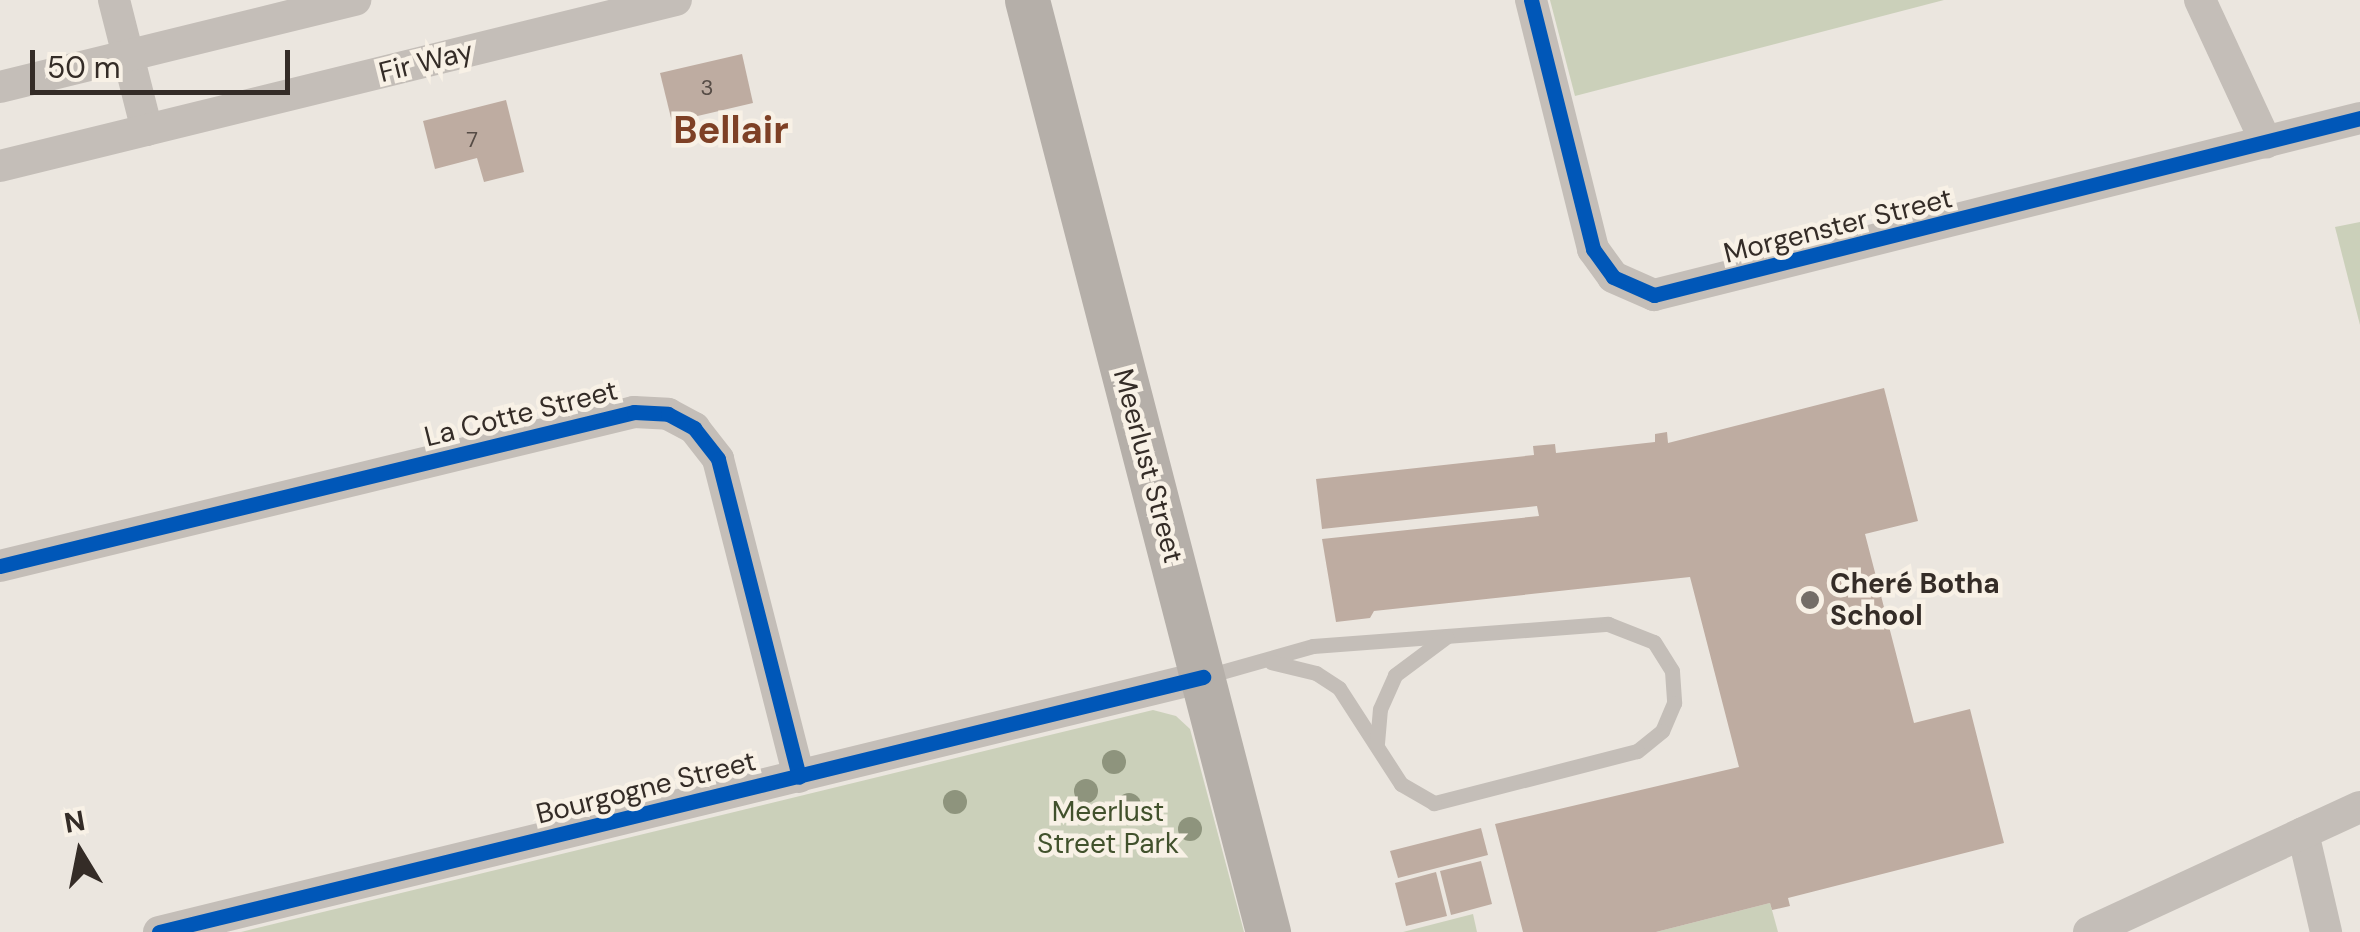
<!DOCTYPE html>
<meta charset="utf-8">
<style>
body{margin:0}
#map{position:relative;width:2360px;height:932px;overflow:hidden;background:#ebe6df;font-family:"DM Sans",sans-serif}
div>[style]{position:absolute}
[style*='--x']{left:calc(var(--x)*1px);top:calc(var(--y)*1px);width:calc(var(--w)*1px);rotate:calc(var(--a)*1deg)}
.green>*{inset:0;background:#cbd0ba}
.building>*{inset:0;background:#beaca1}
.lane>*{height:15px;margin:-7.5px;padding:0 7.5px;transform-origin:7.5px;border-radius:7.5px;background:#c4beb8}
.street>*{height:32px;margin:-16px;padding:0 16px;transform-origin:16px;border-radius:16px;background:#c4beb8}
.secondary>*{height:45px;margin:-22.5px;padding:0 22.5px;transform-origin:22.5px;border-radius:22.5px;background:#b5afa9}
.cycleway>*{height:15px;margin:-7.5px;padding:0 7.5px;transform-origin:7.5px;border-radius:7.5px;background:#0057b8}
.trees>*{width:24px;height:24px;margin:-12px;border-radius:50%;background:#8e947d}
.dots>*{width:28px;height:28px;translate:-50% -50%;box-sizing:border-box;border:5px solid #f8f1e6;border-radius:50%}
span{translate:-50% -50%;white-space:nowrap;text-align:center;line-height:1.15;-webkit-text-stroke:9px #f8f1e6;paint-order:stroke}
.number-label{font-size:22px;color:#564c46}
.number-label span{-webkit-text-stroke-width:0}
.street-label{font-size:28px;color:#342c27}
.poi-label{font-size:28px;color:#342c27;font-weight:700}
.left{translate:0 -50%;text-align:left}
.park-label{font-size:28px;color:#41512c}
.district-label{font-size:38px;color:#7e4025;font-weight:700}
.north{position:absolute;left:30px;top:802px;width:100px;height:100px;-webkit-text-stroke:8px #f8f1e6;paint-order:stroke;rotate:350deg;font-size:28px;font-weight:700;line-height:40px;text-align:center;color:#342c27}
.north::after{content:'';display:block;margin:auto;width:35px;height:45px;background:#342c27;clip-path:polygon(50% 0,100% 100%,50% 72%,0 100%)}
.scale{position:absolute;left:30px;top:50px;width:260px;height:45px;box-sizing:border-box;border:5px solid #342c27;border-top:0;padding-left:12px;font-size:30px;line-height:35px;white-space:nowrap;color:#342c27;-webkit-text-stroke:8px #f8f1e6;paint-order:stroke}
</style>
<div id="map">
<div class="green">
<i style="clip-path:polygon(1550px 0,1944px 0,1575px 96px)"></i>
<i style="clip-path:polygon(2360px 222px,2360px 325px,2335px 227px)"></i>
<i style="clip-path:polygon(1153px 710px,1176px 716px,1190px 729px,1244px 932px,241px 932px)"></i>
<i style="clip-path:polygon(1770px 903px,1778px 932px,1656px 932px)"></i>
<i style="clip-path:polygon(1473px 914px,1477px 932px,1403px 932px)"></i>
</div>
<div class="building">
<i style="clip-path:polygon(742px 54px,753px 103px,672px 122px,660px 73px)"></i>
<i style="clip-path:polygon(506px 100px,524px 172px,484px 182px,477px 158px,435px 169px,423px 121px)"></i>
<i style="clip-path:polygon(1884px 388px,1918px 521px,1865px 534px,1914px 723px,1970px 709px,2004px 843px,1788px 898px,1790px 906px,1772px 910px,1770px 903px,1656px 932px,1523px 932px,1495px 824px,1739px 767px,1690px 577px,1374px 611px,1370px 618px,1336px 622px,1322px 539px,1539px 516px,1537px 506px,1322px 529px,1316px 479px,1534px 455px,1533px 446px,1555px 444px,1556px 453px,1655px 442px,1655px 434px,1667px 432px,1668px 443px)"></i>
<i style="clip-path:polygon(1481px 828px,1488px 855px,1398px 878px,1390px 851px)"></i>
<i style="clip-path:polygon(1481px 861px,1492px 904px,1451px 915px,1440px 871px)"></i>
<i style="clip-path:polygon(1436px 872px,1447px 916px,1406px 926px,1395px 883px)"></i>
</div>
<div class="lane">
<i style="--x:1207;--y:676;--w:110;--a:-15.8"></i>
<i style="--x:1313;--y:646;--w:296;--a:-4.3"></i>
<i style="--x:1608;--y:624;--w:49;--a:21.4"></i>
<i style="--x:1654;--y:642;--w:34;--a:58"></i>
<i style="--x:1672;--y:671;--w:32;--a:86"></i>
<i style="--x:1674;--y:703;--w:30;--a:113"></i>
<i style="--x:1662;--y:731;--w:32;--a:141"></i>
<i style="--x:1637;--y:751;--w:210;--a:165.6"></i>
<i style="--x:1434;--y:803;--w:38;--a:-150"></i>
<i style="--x:1401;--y:784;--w:114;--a:-122.9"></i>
<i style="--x:1339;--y:688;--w:27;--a:-147"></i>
<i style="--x:1316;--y:673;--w:46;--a:-166.3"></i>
<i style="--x:1377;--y:743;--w:34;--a:-85"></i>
<i style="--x:1380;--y:709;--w:37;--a:-66"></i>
<i style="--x:1395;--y:675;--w:64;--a:-36.7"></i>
</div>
<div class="street">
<i style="--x:114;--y:0;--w:134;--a:75.8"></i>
<i style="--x:1531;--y:0;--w:257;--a:76"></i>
<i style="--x:1593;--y:249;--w:34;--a:54"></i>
<i style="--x:1613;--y:277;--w:45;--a:23.7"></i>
<i style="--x:1654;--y:295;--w:728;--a:-14.07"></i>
<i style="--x:2200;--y:0;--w:157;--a:65.1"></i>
<i style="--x:0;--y:87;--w:366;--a:-13.8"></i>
<i style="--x:0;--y:166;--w:696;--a:-13.8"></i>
<i style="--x:0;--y:566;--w:652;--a:-13.65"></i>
<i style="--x:634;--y:412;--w:34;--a:3"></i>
<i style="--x:668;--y:414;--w:30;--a:28"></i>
<i style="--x:694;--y:428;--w:39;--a:52"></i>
<i style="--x:718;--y:459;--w:328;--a:75.7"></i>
<i style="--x:2303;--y:833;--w:102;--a:76.9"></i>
<i style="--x:159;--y:932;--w:1075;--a:-13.73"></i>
<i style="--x:2089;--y:932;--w:298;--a:-24.8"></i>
</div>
<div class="secondary">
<i style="--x:1027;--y:0;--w:963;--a:75.5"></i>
</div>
<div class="cycleway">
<i style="--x:1531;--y:0;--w:257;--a:76"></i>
<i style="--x:1593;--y:249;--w:34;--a:54"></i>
<i style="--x:1613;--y:277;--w:45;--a:23.7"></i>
<i style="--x:1654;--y:295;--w:728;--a:-14.07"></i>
<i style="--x:0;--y:566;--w:652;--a:-13.65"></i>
<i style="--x:634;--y:412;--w:34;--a:3"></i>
<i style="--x:668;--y:414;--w:30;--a:28"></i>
<i style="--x:694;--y:428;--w:39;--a:52"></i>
<i style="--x:718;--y:459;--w:328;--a:75.7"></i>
<i style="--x:159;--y:932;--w:1075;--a:-13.73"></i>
</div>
<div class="trees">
<i style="left:1114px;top:762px"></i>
<i style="left:1086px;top:791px"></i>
<i style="left:955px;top:802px"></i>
<i style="left:1129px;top:805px"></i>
<i style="left:1190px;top:829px"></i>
</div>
<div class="dots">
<i style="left:1810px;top:600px;background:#746d67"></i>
</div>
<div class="number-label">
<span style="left:707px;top:88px">3</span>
<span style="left:472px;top:140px">7</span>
</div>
<div class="street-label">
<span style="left:426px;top:62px;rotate:-14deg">Fir Way</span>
<span style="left:1838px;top:226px;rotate:-14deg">Morgenster Street</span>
<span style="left:521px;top:414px;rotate:-14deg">La Cotte Street</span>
<span style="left:1148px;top:466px;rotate:75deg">Meerlust Street</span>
<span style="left:646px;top:788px;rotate:-14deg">Bourgogne Street</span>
</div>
<div class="poi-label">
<span class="left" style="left:1830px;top:600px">Cheré Botha<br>School</span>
</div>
<div class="park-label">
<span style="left:1108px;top:828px">Meerlust<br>Street Park</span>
</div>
<div class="district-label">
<span style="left:731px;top:131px">Bellair</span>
</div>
<div class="north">N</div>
<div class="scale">50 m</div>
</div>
